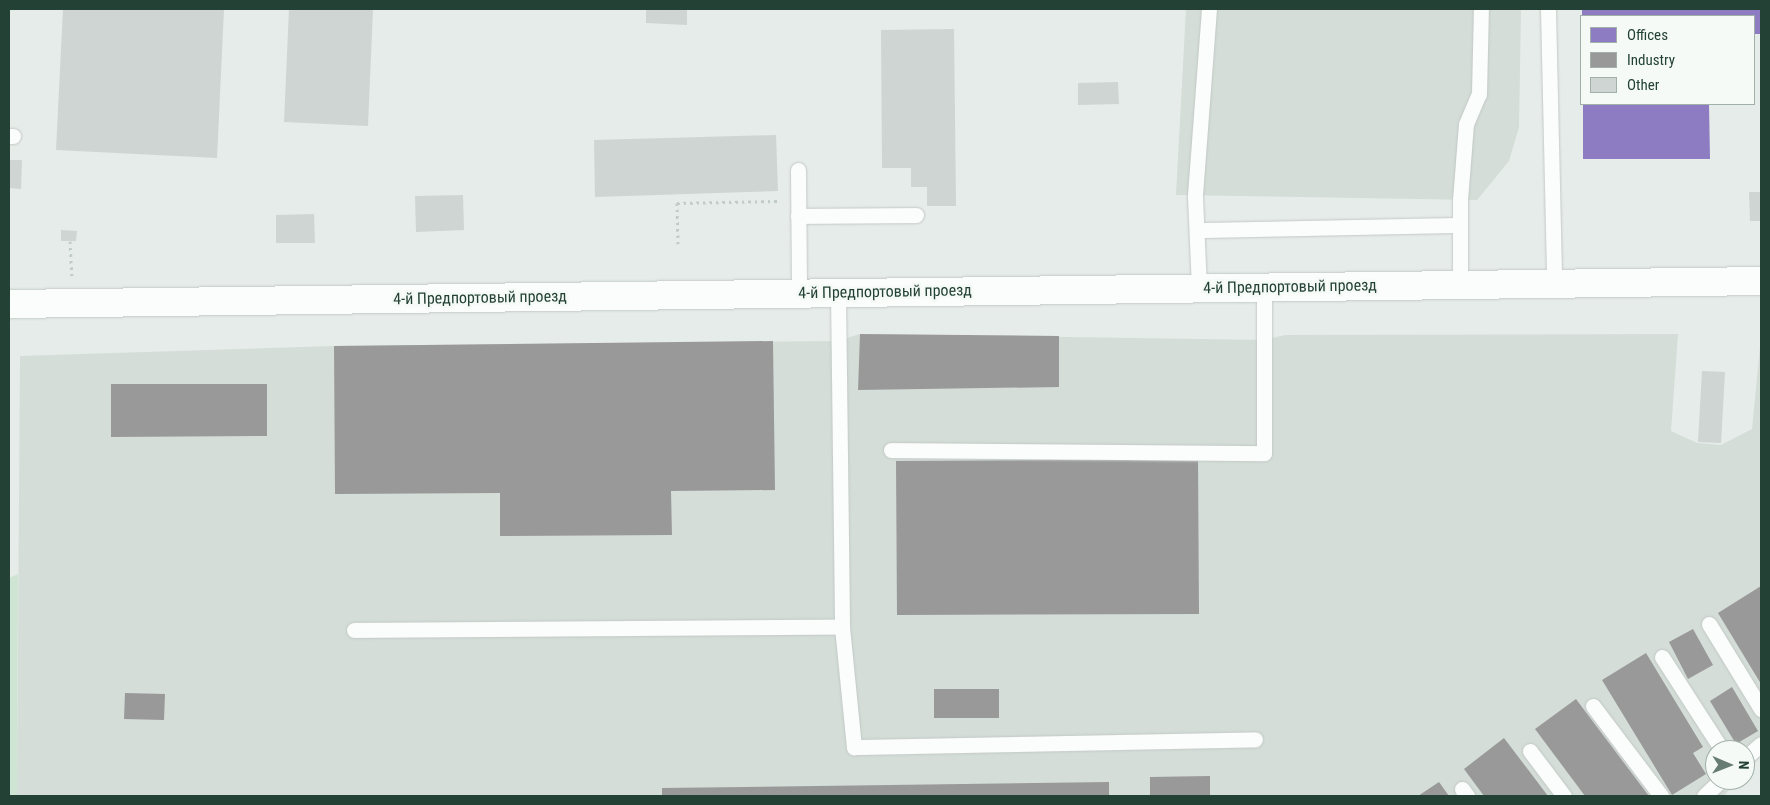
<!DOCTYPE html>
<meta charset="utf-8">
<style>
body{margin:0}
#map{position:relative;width:1770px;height:805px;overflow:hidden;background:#e6ece9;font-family:"Roboto Condensed",sans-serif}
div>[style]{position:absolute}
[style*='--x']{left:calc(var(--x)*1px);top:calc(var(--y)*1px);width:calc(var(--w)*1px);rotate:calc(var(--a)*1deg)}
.built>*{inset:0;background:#d4ddd8}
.green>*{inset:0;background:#cfe5d3}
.offices>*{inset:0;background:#8e7cc3}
.industry>*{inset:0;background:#999}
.building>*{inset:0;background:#ced5d2}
.path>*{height:3px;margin-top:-1.5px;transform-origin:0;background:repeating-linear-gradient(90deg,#c2ccc7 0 2.5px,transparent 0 6.5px)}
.roads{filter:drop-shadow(0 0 1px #c3c9c6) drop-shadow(0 0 1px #c3c9c6)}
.service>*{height:15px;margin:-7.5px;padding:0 7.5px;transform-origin:7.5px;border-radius:7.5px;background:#fbfcfc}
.minor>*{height:28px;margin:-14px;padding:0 14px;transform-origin:14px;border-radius:14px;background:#fbfcfc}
span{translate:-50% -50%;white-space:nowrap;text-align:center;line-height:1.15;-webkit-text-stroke:5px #f5faf7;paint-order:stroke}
.street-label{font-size:16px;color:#234134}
.frame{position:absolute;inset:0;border:10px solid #234134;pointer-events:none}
.legend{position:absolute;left:1580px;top:15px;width:175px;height:90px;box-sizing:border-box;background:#f5faf7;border:1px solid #a1b0a9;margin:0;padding:6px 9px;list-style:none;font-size:15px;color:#234134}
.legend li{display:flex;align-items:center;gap:10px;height:25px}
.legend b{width:25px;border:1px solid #a1b0a9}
.north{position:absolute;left:1705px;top:740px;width:50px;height:50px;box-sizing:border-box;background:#f5faf7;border:1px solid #a1b0a9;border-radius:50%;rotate:91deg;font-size:14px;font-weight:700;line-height:20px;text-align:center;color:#234134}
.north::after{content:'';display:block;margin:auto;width:18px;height:22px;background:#677d73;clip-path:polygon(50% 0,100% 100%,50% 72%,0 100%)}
</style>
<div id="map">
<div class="built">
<i style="clip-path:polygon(1186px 9px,1521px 9px,1519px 127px,1509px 161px,1477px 200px,1176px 195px)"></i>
<i style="clip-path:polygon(860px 334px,1265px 340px,1285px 335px,1678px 334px,1671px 431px,1697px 443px,1721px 445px,1752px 429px,1761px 337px,1761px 756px,1745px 771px,1745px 750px,1715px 750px,1715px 780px,1737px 780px,1724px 796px,17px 796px,20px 356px,334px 346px,837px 341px)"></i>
</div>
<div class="green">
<i style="clip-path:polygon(18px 574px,17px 796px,9px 796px,9px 578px)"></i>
</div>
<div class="offices">
<i style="clip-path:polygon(1582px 9px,1761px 9px,1761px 34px,1754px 34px,1754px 16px,1582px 16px)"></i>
<i style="clip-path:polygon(1583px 104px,1709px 104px,1710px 159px,1583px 159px)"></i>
</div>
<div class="industry">
<i style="clip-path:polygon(860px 334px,1059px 336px,1059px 387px,858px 390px)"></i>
<i style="clip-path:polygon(773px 341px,775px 490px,671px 491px,672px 535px,500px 536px,500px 493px,335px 494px,334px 346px)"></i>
<i style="clip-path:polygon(111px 384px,267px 384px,267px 436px,111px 437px)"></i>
<i style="clip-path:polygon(1198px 459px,1199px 614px,897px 615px,896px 461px)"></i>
<i style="clip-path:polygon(1761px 586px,1761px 684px,1718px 613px)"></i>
<i style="clip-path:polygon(1693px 629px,1713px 665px,1688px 679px,1669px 642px)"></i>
<i style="clip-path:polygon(1646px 653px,1703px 747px,1693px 753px,1706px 774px,1672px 795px,1602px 680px)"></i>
<i style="clip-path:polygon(1732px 687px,1758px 731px,1736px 744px,1710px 701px)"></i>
<i style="clip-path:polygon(934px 689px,999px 689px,999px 718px,934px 718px)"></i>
<i style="clip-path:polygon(125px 693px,165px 694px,164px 720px,124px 719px)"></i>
<i style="clip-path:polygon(1576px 699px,1649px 796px,1585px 796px,1535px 729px)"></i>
<i style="clip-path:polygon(1504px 738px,1548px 796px,1484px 796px,1464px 769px)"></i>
<i style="clip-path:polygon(1210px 776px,1210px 796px,1150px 796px,1150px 777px)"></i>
<i style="clip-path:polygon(1109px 782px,1109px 796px,662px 796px,662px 788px)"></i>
<i style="clip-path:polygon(1439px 782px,1449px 796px,1418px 796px)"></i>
</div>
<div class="building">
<i style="clip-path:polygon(63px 9px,224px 9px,217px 158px,56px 150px)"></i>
<i style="clip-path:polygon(289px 9px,373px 9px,368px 126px,284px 122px)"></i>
<i style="clip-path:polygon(646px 9px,687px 9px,687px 25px,646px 23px)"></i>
<i style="clip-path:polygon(954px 29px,956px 206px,927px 206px,927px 187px,911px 187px,911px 168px,882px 168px,881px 30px)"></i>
<i style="clip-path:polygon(1118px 82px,1119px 104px,1078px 105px,1078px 83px)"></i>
<i style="clip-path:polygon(776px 135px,778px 191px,595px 197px,594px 140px)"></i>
<i style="clip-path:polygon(10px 160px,22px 160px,21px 189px,9px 188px)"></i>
<i style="clip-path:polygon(1749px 192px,1761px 192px,1761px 221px,1750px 221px)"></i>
<i style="clip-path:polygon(463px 195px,464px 230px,416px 232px,415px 196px)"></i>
<i style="clip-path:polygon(314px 214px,315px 243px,276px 243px,276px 215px)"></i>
<i style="clip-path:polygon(61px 230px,77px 231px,76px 241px,61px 241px)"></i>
<i style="clip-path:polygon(1702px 371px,1725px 372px,1721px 443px,1698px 442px)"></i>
</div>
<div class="path">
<i style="--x:70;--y:241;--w:35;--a:87"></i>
<i style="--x:678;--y:244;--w:41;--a:-91.4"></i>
<i style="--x:677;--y:203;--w:101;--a:-1.1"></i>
</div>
<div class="roads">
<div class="service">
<i style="--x:1548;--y:9;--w:274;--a:88.7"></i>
<i style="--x:9;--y:136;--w:4;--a:0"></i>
<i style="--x:798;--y:170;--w:124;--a:89.5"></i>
<i style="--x:798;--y:216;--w:118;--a:-0.5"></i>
<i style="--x:1199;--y:230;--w:261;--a:-1.1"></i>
<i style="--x:1460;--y:285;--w:85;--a:-90"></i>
<i style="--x:1460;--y:200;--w:76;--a:-85.5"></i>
<i style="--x:1466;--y:124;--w:33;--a:-67"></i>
<i style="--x:1479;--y:94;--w:85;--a:-88.7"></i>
<i style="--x:1199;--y:288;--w:93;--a:-92.5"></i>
<i style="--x:1195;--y:195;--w:187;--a:-85.7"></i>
<i style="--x:838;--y:293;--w:334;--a:89.3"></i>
<i style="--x:842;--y:627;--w:121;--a:84.3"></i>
<i style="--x:854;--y:747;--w:401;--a:-1.1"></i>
<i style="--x:891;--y:450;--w:373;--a:0.5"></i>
<i style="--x:1264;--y:453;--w:166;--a:-90"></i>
<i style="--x:1709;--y:624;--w:100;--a:58.5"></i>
<i style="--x:354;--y:630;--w:488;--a:-0.4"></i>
<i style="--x:1662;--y:657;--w:111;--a:57.2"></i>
<i style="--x:1593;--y:706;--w:113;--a:52.9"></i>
<i style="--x:1530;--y:751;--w:56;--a:52.9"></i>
<i style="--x:1745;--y:758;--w:21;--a:-41"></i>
<i style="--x:1462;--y:789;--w:9;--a:54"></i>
<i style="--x:1704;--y:796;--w:23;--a:-43"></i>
</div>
<div class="minor">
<i style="--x:9;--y:304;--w:1752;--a:-0.75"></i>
</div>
</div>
<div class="street-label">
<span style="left:1290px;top:287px;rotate:-1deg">4-й Предпортовый проезд</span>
<span style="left:885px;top:292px;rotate:-1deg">4-й Предпортовый проезд</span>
<span style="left:480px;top:298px;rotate:-1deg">4-й Предпортовый проезд</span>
</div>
<div class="frame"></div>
<ul class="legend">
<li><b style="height:14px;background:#8e7cc3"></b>Offices</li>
<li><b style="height:14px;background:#999"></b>Industry</li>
<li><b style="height:14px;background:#ced5d2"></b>Other</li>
</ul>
<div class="north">N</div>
</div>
